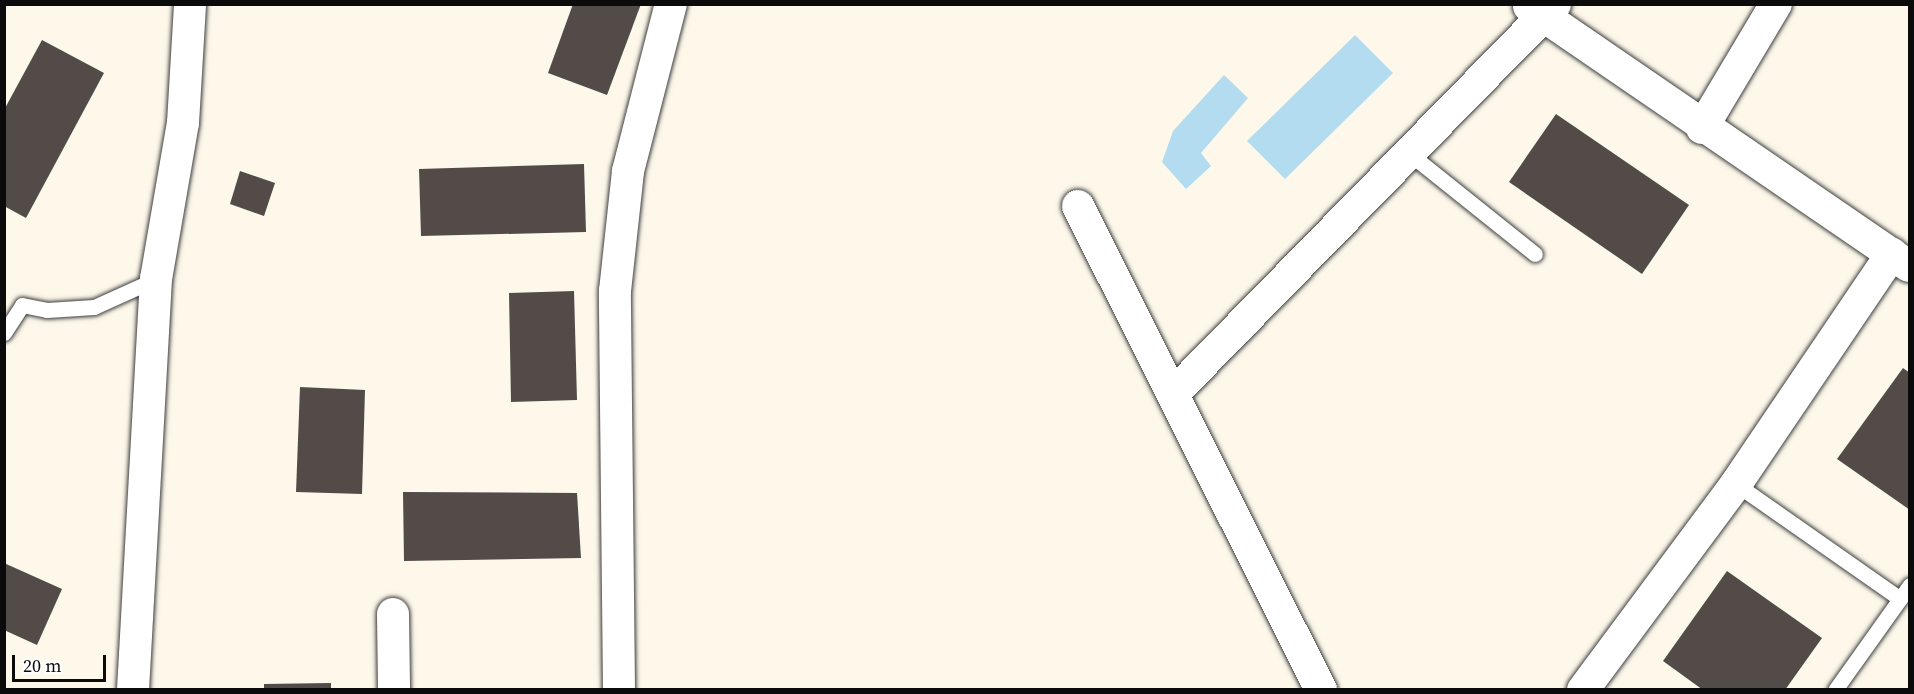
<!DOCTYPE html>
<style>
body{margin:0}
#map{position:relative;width:1914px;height:694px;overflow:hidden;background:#fdf8ea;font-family:"Source Serif 4",serif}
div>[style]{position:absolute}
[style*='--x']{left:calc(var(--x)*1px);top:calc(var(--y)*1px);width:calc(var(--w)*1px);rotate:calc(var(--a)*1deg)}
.water>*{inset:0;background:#b3dcf0}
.building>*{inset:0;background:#524b48}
.roads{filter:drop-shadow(0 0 2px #3e3e3e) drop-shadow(0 0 2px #3e3e3e)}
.lane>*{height:15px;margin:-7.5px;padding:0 7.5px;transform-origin:7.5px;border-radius:7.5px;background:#fff}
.street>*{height:32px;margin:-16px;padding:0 16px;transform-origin:16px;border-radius:16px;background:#fff}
span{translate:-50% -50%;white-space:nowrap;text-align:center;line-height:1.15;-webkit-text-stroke:6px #fff;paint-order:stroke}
.frame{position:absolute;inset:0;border:6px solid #0b0b0b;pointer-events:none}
.scale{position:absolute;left:12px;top:655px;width:94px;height:27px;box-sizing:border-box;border:3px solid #0b0b0b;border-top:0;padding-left:8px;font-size:18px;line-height:21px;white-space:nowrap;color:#0b0b0b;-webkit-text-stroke:4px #fff;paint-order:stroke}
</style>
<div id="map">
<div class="water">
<i style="clip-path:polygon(1355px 35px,1393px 73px,1285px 179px,1247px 141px)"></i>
<i style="clip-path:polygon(1224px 75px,1248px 98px,1201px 153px,1211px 166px,1186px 189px,1162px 162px,1173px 131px)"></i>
</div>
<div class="building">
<i style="clip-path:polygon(573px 4px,641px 4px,607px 95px,548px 73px)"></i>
<i style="clip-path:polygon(42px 40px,104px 73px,26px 218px,4px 206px,4px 110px)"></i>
<i style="clip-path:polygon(1556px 114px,1689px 205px,1642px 274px,1509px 182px)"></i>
<i style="clip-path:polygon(584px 164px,586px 232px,421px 236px,419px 169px)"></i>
<i style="clip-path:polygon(240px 171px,275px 183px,264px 216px,230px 204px)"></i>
<i style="clip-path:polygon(574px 291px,577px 400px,511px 402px,509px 293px)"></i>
<i style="clip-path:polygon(1903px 368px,1910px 373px,1910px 510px,1837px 459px)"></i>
<i style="clip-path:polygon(300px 387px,365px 390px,362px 494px,296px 492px)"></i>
<i style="clip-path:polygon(403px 492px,577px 493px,581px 558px,404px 561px)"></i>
<i style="clip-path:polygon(4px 563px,62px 589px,37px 645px,4px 630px)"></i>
<i style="clip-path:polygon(1727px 571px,1822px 638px,1785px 690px,1703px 690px,1663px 661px)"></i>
<i style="clip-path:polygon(331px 683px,331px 690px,264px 690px,264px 684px)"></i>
</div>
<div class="roads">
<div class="lane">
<i style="--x:1410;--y:154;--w:160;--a:38.7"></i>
<i style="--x:4;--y:333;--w:33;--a:-57"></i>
<i style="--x:22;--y:305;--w:25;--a:11"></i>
<i style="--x:47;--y:310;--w:47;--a:-3.7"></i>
<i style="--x:94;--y:307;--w:68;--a:-24.3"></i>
<i style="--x:1736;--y:484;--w:200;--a:35"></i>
<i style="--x:1835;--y:690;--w:129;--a:-54.5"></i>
</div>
<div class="street">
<i style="--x:1529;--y:6;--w:460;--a:34.4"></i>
<i style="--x:1702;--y:128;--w:144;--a:-59.2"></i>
<i style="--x:1078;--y:206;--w:542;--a:63.34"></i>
<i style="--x:1176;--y:391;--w:542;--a:-45.6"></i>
<i style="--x:393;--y:614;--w:76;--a:89.2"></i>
<i style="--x:133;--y:690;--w:412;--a:-86.8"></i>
<i style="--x:156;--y:279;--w:158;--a:-80.2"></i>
<i style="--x:183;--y:123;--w:119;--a:-86.6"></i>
<i style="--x:619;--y:690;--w:399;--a:-90.6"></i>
<i style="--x:615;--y:291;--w:121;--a:-83.8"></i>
<i style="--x:628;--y:171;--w:172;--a:-75.6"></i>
<i style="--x:1583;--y:690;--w:257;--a:-53.4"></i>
<i style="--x:1736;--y:484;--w:278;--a:-55.9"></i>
</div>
</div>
<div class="frame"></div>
<div class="scale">20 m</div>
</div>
